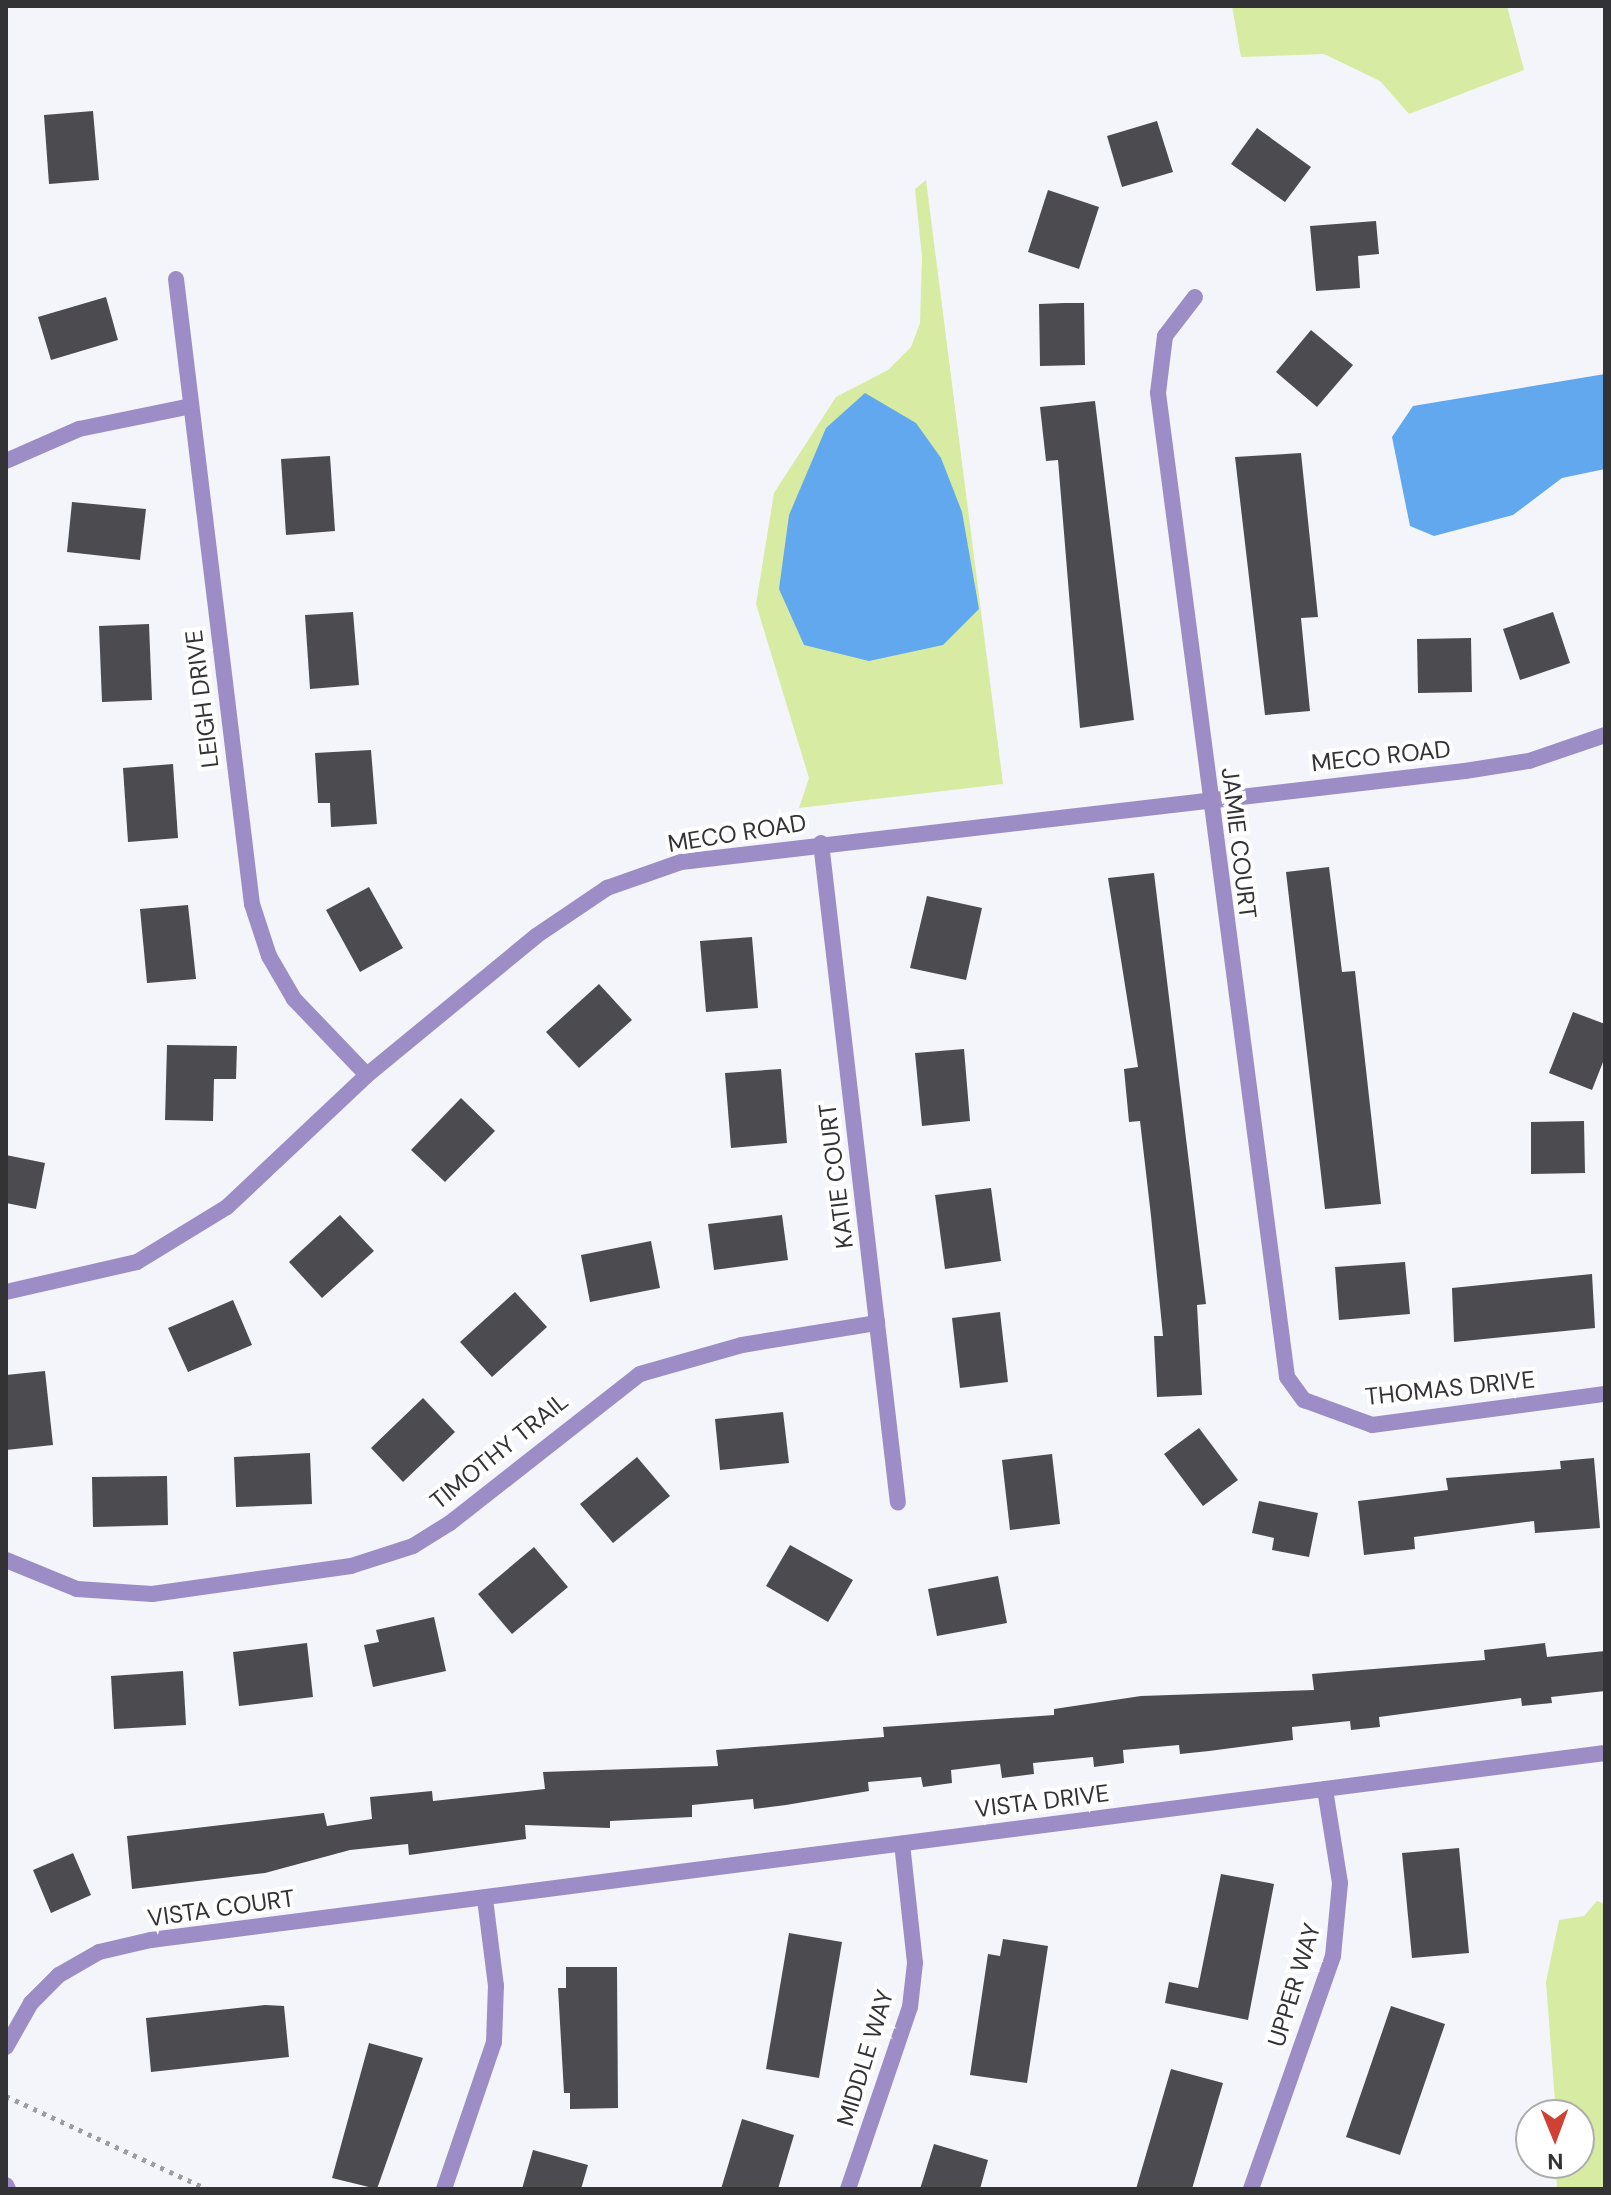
<!DOCTYPE html>
<style>
body{margin:0}
#map{position:relative;width:1611px;height:2195px;overflow:hidden;background:#f4f5fa;font-family:"DM Sans",sans-serif}
div>[style]{position:absolute}
[style*='--x']{left:calc(var(--x)*1px);top:calc(var(--y)*1px);width:calc(var(--w)*1px);rotate:calc(var(--a)*1deg)}
.green>*{inset:0;background:#d7eba2}
.water>*{inset:0;background:#62a8ef}
.building>*{inset:0;background:#4c4c50}
.path>*{height:5px;margin-top:-2.5px;transform-origin:0;background:repeating-linear-gradient(90deg,#9d9da1 0 4px,transparent 0 10px)}
.street>*{height:16px;margin:-8px;padding:0 8px;transform-origin:8px;border-radius:8px;background:#9d8dc6}
span{translate:-50% -50%;white-space:nowrap;text-align:center;line-height:1.15;-webkit-text-stroke:8px #fff;paint-order:stroke}
.street-label{font-size:24px;color:#333335}
.frame{position:absolute;inset:0;border:8px solid #333335;pointer-events:none}
.north{position:absolute;left:1515px;top:2099px;width:80px;height:80px;box-sizing:border-box;background:#fff;border:2px solid #adadae;border-radius:50%;rotate:179deg;font-size:22px;font-weight:700;line-height:32px;text-align:center;color:#333335}
.north::after{content:'';display:block;margin:auto;width:28px;height:36px;background:#ce4134;clip-path:polygon(50% 0,100% 100%,50% 72%,0 100%)}
</style>
<div id="map">
<div class="green">
<i style="clip-path:polygon(1232px 6px,1507px 6px,1524px 70px,1409px 114px,1380px 81px,1324px 54px,1241px 57px)"></i>
<i style="clip-path:polygon(926px 180px,1003px 784px,799px 808px,809px 778px,756px 604px,774px 493px,836px 397px,888px 370px,911px 347px,920px 323px,922px 257px,915px 189px)"></i>
<i style="clip-path:polygon(1597px 1901px,1605px 1904px,1605px 2189px,1557px 2189px,1556px 2163px,1579px 2163px,1579px 2115px,1556px 2115px,1546px 1982px,1559px 1920px,1584px 1916px)"></i>
</div>
<div class="water">
<i style="clip-path:polygon(1605px 374px,1605px 469px,1562px 478px,1513px 515px,1434px 536px,1410px 526px,1392px 437px,1413px 406px)"></i>
<i style="clip-path:polygon(865px 393px,916px 423px,941px 458px,962px 512px,979px 609px,943px 645px,869px 661px,804px 645px,779px 589px,789px 515px,826px 428px)"></i>
</div>
<div class="building">
<i style="clip-path:polygon(93px 111px,99px 180px,49px 184px,44px 115px)"></i>
<i style="clip-path:polygon(1157px 121px,1173px 172px,1122px 187px,1107px 136px)"></i>
<i style="clip-path:polygon(1257px 128px,1311px 167px,1285px 202px,1231px 164px)"></i>
<i style="clip-path:polygon(1048px 190px,1099px 207px,1079px 269px,1028px 252px)"></i>
<i style="clip-path:polygon(1376px 221px,1379px 254px,1358px 256px,1360px 288px,1316px 291px,1310px 226px)"></i>
<i style="clip-path:polygon(106px 297px,118px 340px,51px 360px,38px 317px)"></i>
<i style="clip-path:polygon(1064px 303px,1084px 303px,1085px 365px,1040px 366px,1039px 304px)"></i>
<i style="clip-path:polygon(1311px 330px,1353px 365px,1317px 407px,1276px 372px)"></i>
<i style="clip-path:polygon(1095px 401px,1134px 720px,1080px 728px,1058px 460px,1046px 461px,1040px 407px)"></i>
<i style="clip-path:polygon(1301px 453px,1318px 617px,1301px 618px,1310px 711px,1265px 715px,1235px 457px)"></i>
<i style="clip-path:polygon(330px 456px,335px 531px,286px 535px,281px 459px)"></i>
<i style="clip-path:polygon(72px 502px,146px 509px,140px 560px,67px 552px)"></i>
<i style="clip-path:polygon(353px 612px,359px 685px,310px 689px,305px 615px)"></i>
<i style="clip-path:polygon(1553px 612px,1570px 663px,1520px 680px,1503px 629px)"></i>
<i style="clip-path:polygon(149px 624px,152px 700px,102px 702px,99px 626px)"></i>
<i style="clip-path:polygon(1471px 638px,1472px 692px,1418px 693px,1417px 639px)"></i>
<i style="clip-path:polygon(371px 750px,377px 824px,331px 827px,330px 803px,318px 803px,315px 753px)"></i>
<i style="clip-path:polygon(173px 764px,178px 838px,128px 842px,123px 768px)"></i>
<i style="clip-path:polygon(1329px 867px,1342px 972px,1355px 971px,1381px 1204px,1325px 1209px,1286px 872px)"></i>
<i style="clip-path:polygon(1154px 873px,1206px 1304px,1197px 1305px,1202px 1395px,1157px 1397px,1154px 1336px,1163px 1336px,1151px 1216px,1140px 1121px,1129px 1122px,1124px 1069px,1138px 1067px,1108px 878px)"></i>
<i style="clip-path:polygon(369px 887px,403px 948px,360px 972px,326px 910px)"></i>
<i style="clip-path:polygon(927px 896px,982px 908px,966px 980px,910px 968px)"></i>
<i style="clip-path:polygon(188px 905px,196px 979px,147px 983px,140px 909px)"></i>
<i style="clip-path:polygon(752px 937px,758px 1008px,706px 1012px,700px 941px)"></i>
<i style="clip-path:polygon(599px 984px,632px 1020px,579px 1068px,546px 1032px)"></i>
<i style="clip-path:polygon(1573px 1012px,1605px 1024px,1605px 1057px,1592px 1090px,1549px 1073px)"></i>
<i style="clip-path:polygon(167px 1045px,237px 1046px,236px 1079px,214px 1079px,213px 1121px,165px 1120px)"></i>
<i style="clip-path:polygon(964px 1049px,970px 1121px,922px 1126px,915px 1053px)"></i>
<i style="clip-path:polygon(781px 1069px,787px 1143px,731px 1148px,725px 1073px)"></i>
<i style="clip-path:polygon(461px 1098px,495px 1131px,445px 1182px,411px 1150px)"></i>
<i style="clip-path:polygon(1584px 1121px,1585px 1173px,1531px 1174px,1531px 1122px)"></i>
<i style="clip-path:polygon(6px 1155px,45px 1163px,36px 1209px,6px 1203px)"></i>
<i style="clip-path:polygon(991px 1188px,1001px 1261px,945px 1269px,935px 1195px)"></i>
<i style="clip-path:polygon(340px 1215px,374px 1251px,322px 1298px,289px 1262px)"></i>
<i style="clip-path:polygon(782px 1215px,788px 1260px,714px 1270px,708px 1224px)"></i>
<i style="clip-path:polygon(651px 1241px,660px 1288px,590px 1302px,581px 1255px)"></i>
<i style="clip-path:polygon(1405px 1262px,1410px 1314px,1339px 1320px,1335px 1267px)"></i>
<i style="clip-path:polygon(1592px 1274px,1595px 1328px,1454px 1342px,1452px 1288px)"></i>
<i style="clip-path:polygon(515px 1292px,547px 1327px,492px 1377px,460px 1342px)"></i>
<i style="clip-path:polygon(233px 1300px,252px 1345px,188px 1372px,168px 1328px)"></i>
<i style="clip-path:polygon(1000px 1312px,1008px 1382px,960px 1388px,952px 1318px)"></i>
<i style="clip-path:polygon(45px 1371px,53px 1445px,6px 1450px,6px 1375px)"></i>
<i style="clip-path:polygon(423px 1398px,455px 1432px,403px 1482px,371px 1448px)"></i>
<i style="clip-path:polygon(783px 1412px,789px 1463px,720px 1470px,715px 1419px)"></i>
<i style="clip-path:polygon(1199px 1428px,1238px 1480px,1203px 1506px,1164px 1454px)"></i>
<i style="clip-path:polygon(310px 1453px,312px 1504px,236px 1507px,234px 1457px)"></i>
<i style="clip-path:polygon(1052px 1454px,1060px 1524px,1010px 1530px,1002px 1460px)"></i>
<i style="clip-path:polygon(637px 1457px,670px 1496px,613px 1543px,580px 1504px)"></i>
<i style="clip-path:polygon(1594px 1458px,1600px 1528px,1535px 1533px,1534px 1521px,1414px 1537px,1415px 1549px,1364px 1555px,1358px 1501px,1448px 1490px,1446px 1478px,1561px 1469px,1560px 1461px)"></i>
<i style="clip-path:polygon(167px 1476px,168px 1525px,93px 1527px,92px 1477px)"></i>
<i style="clip-path:polygon(1259px 1501px,1318px 1513px,1309px 1557px,1272px 1550px,1274px 1538px,1252px 1533px)"></i>
<i style="clip-path:polygon(790px 1545px,853px 1580px,828px 1622px,766px 1586px)"></i>
<i style="clip-path:polygon(534px 1547px,568px 1587px,512px 1634px,478px 1594px)"></i>
<i style="clip-path:polygon(998px 1576px,1007px 1623px,937px 1636px,928px 1589px)"></i>
<i style="clip-path:polygon(434px 1617px,446px 1671px,373px 1687px,364px 1645px,379px 1642px,376px 1630px)"></i>
<i style="clip-path:polygon(307px 1643px,313px 1697px,239px 1706px,233px 1652px)"></i>
<i style="clip-path:polygon(1545px 1643px,1547px 1657px,1605px 1651px,1605px 1691px,1551px 1697px,1552px 1703px,1522px 1706px,1521px 1698px,1379px 1717px,1380px 1727px,1351px 1730px,1350px 1721px,1292px 1727px,1293px 1740px,1209px 1751px,1180px 1754px,1179px 1745px,1123px 1750px,1124px 1763px,1094px 1767px,1093px 1757px,1033px 1763px,1034px 1774px,1002px 1778px,1000px 1764px,951px 1770px,952px 1783px,923px 1787px,921px 1777px,868px 1782px,869px 1791px,786px 1805px,754px 1809px,753px 1799px,692px 1805px,692px 1817px,610px 1821px,610px 1828px,525px 1825px,526px 1839px,409px 1855px,408px 1844px,350px 1850px,265px 1873px,132px 1889px,127px 1836px,324px 1813px,327px 1826px,372px 1819px,370px 1797px,432px 1791px,433px 1801px,545px 1789px,543px 1772px,718px 1766px,716px 1750px,884px 1737px,883px 1727px,1054px 1715px,1054px 1709px,1141px 1696px,1314px 1690px,1312px 1674px,1485px 1660px,1484px 1650px)"></i>
<i style="clip-path:polygon(183px 1671px,186px 1725px,114px 1729px,111px 1676px)"></i>
<i style="clip-path:polygon(1459px 1848px,1469px 1953px,1412px 1958px,1402px 1853px)"></i>
<i style="clip-path:polygon(73px 1853px,91px 1895px,51px 1913px,33px 1870px)"></i>
<i style="clip-path:polygon(1221px 1874px,1274px 1884px,1248px 2020px,1165px 2003px,1169px 1982px,1198px 1988px)"></i>
<i style="clip-path:polygon(789px 1933px,842px 1942px,819px 2078px,766px 2069px)"></i>
<i style="clip-path:polygon(1003px 1939px,1048px 1946px,1027px 2083px,970px 2075px,988px 1954px,1000px 1956px)"></i>
<i style="clip-path:polygon(566px 1967px,617px 1967px,618px 2108px,570px 2109px,570px 2093px,564px 2093px,558px 1988px,566px 1988px)"></i>
<i style="clip-path:polygon(265px 2005px,284px 2006px,289px 2057px,151px 2072px,146px 2018px)"></i>
<i style="clip-path:polygon(1391px 2006px,1445px 2024px,1400px 2155px,1346px 2137px)"></i>
<i style="clip-path:polygon(369px 2043px,423px 2058px,377px 2189px,332px 2178px)"></i>
<i style="clip-path:polygon(1171px 2069px,1223px 2083px,1192px 2189px,1136px 2189px)"></i>
<i style="clip-path:polygon(742px 2119px,794px 2135px,778px 2189px,721px 2189px)"></i>
<i style="clip-path:polygon(934px 2144px,988px 2160px,980px 2189px,920px 2189px)"></i>
<i style="clip-path:polygon(533px 2150px,588px 2165px,581px 2189px,522px 2189px)"></i>
</div>
<div class="path">
<i style="--x:6;--y:2096;--w:221;--a:24.8"></i>
</div>
<div class="street">
<i style="--x:176;--y:279;--w:630;--a:83.07"></i>
<i style="--x:252;--y:904;--w:55;--a:71.9"></i>
<i style="--x:269;--y:956;--w:50;--a:59.8"></i>
<i style="--x:294;--y:999;--w:105;--a:46.2"></i>
<i style="--x:1195;--y:297;--w:49;--a:127.6"></i>
<i style="--x:1165;--y:336;--w:57;--a:97"></i>
<i style="--x:1158;--y:393;--w:992;--a:82.53"></i>
<i style="--x:1287;--y:1377;--w:29;--a:54"></i>
<i style="--x:1304;--y:1400;--w:72;--a:20.2"></i>
<i style="--x:1372;--y:1425;--w:235;--a:-7.6"></i>
<i style="--x:6;--y:461;--w:80;--a:-23.7"></i>
<i style="--x:79;--y:429;--w:114;--a:-11.6"></i>
<i style="--x:821;--y:843;--w:664;--a:83.35"></i>
<i style="--x:6;--y:1292;--w:134;--a:-12.9"></i>
<i style="--x:137;--y:1262;--w:105;--a:-31.4"></i>
<i style="--x:227;--y:1207;--w:192;--a:-43.3"></i>
<i style="--x:367;--y:1075;--w:219;--a:-39.4"></i>
<i style="--x:536;--y:936;--w:86;--a:-34.1"></i>
<i style="--x:607;--y:888;--w:78;--a:-19.4"></i>
<i style="--x:681;--y:862;--w:789;--a:-6.62"></i>
<i style="--x:1465;--y:771;--w:65;--a:-8.9"></i>
<i style="--x:1529;--y:761;--w:80;--a:-18.9"></i>
<i style="--x:6;--y:1560;--w:77;--a:22.2"></i>
<i style="--x:77;--y:1589;--w:75;--a:3.8"></i>
<i style="--x:152;--y:1594;--w:201;--a:-8"></i>
<i style="--x:351;--y:1566;--w:65;--a:-17.9"></i>
<i style="--x:413;--y:1546;--w:44;--a:-31.9"></i>
<i style="--x:450;--y:1523;--w:241;--a:-38.1"></i>
<i style="--x:640;--y:1374;--w:106;--a:-15.9"></i>
<i style="--x:742;--y:1345;--w:137;--a:-9.3"></i>
<i style="--x:6;--y:2047;--w:51;--a:-60.4"></i>
<i style="--x:31;--y:2003;--w:40;--a:-45"></i>
<i style="--x:59;--y:1975;--w:46;--a:-29.9"></i>
<i style="--x:99;--y:1952;--w:53;--a:-13"></i>
<i style="--x:151;--y:1940;--w:1466;--a:-7.33"></i>
<i style="--x:6;--y:2185;--w:4;--a:63"></i>
<i style="--x:444;--y:2189;--w:155;--a:-71.2"></i>
<i style="--x:494;--y:2042;--w:56;--a:-88"></i>
<i style="--x:496;--y:1986;--w:88;--a:-97.2"></i>
<i style="--x:848;--y:2189;--w:192;--a:-71.2"></i>
<i style="--x:910;--y:2007;--w:44;--a:-83.5"></i>
<i style="--x:915;--y:1963;--w:120;--a:-96.2"></i>
<i style="--x:1251;--y:2189;--w:247;--a:-70.6"></i>
<i style="--x:1333;--y:1956;--w:73;--a:-84.5"></i>
<i style="--x:1340;--y:1883;--w:95;--a:-99.1"></i>
</div>
<div class="street-label">
<span style="left:202px;top:699px;rotate:-97deg">LEIGH DRIVE</span>
<span style="left:1381px;top:756px;rotate:-6deg">MECO ROAD</span>
<span style="left:737px;top:833px;rotate:-9deg">MECO ROAD</span>
<span style="left:1239px;top:843px;rotate:83deg">JAMIE COURT</span>
<span style="left:836px;top:1176px;rotate:-97deg">KATIE COURT</span>
<span style="left:1450px;top:1388px;rotate:-6deg">THOMAS DRIVE</span>
<span style="left:499px;top:1451px;rotate:-39deg">TIMOTHY TRAIL</span>
<span style="left:1042px;top:1801px;rotate:-7deg">VISTA DRIVE</span>
<span style="left:221px;top:1908px;rotate:-8deg">VISTA COURT</span>
<span style="left:1294px;top:1985px;rotate:-73deg">UPPER WAY</span>
<span style="left:865px;top:2058px;rotate:-73deg">MIDDLE WAY</span>
</div>
<div class="frame"></div>
<div class="north">N</div>
</div>
